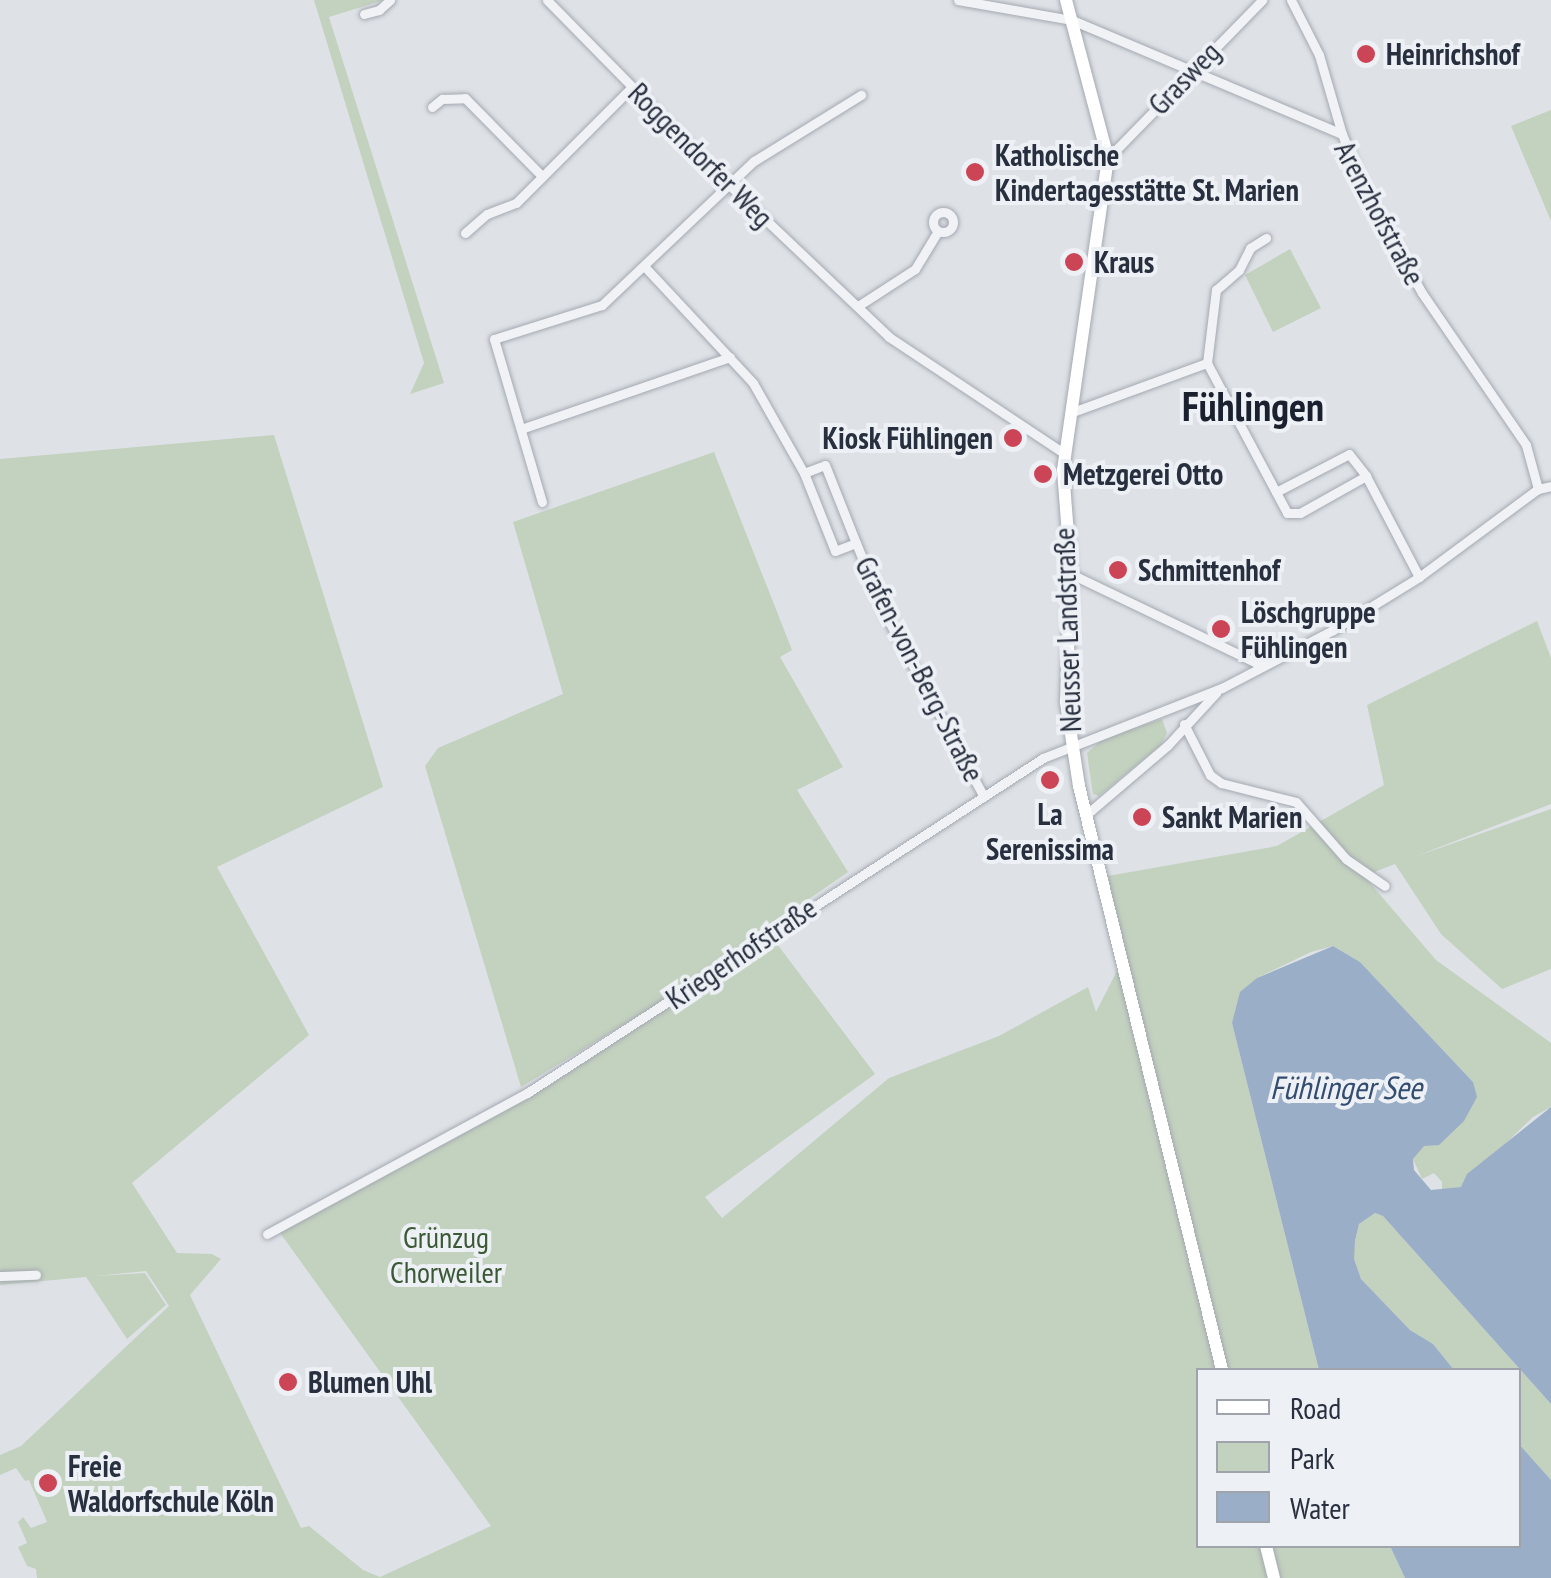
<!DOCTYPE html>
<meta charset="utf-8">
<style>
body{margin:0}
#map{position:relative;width:1551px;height:1578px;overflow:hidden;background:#dee2e7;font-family:"PT Sans Narrow",sans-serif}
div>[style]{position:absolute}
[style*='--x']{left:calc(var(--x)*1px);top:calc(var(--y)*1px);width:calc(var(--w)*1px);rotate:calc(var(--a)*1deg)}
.green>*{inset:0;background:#c3d1bf}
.water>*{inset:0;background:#9aaec7}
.roads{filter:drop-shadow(0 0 2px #a4a9b1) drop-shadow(0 0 2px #a4a9b1)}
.street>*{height:9px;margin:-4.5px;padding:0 4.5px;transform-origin:4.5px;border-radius:4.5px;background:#f1f2f6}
.street>.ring{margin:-4.5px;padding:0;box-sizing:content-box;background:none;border:9px solid #f1f2f6;border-radius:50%}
.secondary>*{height:12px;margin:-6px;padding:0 6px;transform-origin:6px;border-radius:6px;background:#fff}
.dots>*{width:28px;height:28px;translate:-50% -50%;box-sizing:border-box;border:5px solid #edf0f5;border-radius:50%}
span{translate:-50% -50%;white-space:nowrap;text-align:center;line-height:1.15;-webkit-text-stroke:8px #edf0f5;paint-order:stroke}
.poi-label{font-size:30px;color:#282f3e;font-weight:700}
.left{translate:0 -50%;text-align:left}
.right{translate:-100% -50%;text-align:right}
.street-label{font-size:30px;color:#282f3e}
.park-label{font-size:30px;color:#3b5935}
.water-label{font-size:32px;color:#334d71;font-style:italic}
.district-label{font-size:40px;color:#1a202e;font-weight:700}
.legend{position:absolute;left:1196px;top:1368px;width:325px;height:180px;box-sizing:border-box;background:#edf0f5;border:2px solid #9ea3ac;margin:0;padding:12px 18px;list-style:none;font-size:30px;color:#282f3e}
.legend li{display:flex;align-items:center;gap:20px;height:50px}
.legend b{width:50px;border:2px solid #9ea3ac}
</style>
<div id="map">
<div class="green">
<i style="clip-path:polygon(314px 0,384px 0,329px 17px,444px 383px,410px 394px,424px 363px)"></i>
<i style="clip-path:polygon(1551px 110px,1551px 221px,1511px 126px)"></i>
<i style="clip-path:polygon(1290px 249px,1321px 308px,1273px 332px,1245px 275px)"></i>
<i style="clip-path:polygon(274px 435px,383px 787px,217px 867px,309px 1035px,132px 1183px,177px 1253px,212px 1254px,221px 1259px,190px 1295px,301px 1528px,309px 1526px,363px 1570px,380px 1577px,491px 1526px,278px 1230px,535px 1091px,771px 936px,875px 1074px,705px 1197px,722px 1218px,889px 1078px,999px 1036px,1088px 987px,1096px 1012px,1125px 955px,1102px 877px,1277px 846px,1384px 785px,1367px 705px,1537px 621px,1551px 658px,1551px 804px,1414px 857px,1551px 809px,1551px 969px,1502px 989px,1441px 934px,1395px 864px,1364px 876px,1436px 960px,1551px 1043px,1551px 1107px,1533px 1117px,1461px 1187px,1442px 1190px,1442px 1182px,1434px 1173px,1422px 1179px,1413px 1159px,1473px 1082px,1360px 962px,1333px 946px,1311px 952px,1257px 978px,1232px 1023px,1319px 1370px,1198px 1370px,1198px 1546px,1390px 1546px,1405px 1578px,37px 1578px,36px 1569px,27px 1566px,18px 1547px,27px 1543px,18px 1522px,23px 1517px,31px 1528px,47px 1522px,29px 1480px,25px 1481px,16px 1468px,0 1475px,0 1455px,21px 1446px,169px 1306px,146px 1271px,95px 1276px,145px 1273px,166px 1305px,127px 1339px,86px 1277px,0 1285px,0 459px)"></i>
<i style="clip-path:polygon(714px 452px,792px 650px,780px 657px,843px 767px,797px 790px,848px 872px,646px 1011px,521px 1087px,425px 766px,438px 748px,563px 694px,513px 522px)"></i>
<i style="clip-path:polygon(1162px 719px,1167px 733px,1161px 745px,1099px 796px,1093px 794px,1087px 753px,1104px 738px)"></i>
<i style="clip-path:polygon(1375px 1213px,1383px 1216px,1551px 1404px,1551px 1480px,1519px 1444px,1518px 1370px,1454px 1370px,1433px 1344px,1410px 1330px,1361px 1279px,1353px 1259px,1355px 1241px,1359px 1224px)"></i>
</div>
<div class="water">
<i style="clip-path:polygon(1333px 946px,1360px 962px,1473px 1082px,1477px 1097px,1464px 1121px,1439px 1145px,1424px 1146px,1413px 1159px,1414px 1170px,1431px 1190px,1461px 1187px,1467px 1174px,1551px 1107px,1551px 1404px,1383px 1216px,1375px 1213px,1359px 1224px,1355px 1241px,1354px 1259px,1361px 1279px,1410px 1330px,1433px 1344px,1454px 1370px,1319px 1370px,1232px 1023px,1240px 992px,1257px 978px)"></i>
<i style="clip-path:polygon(1519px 1444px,1551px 1480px,1551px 1578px,1405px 1578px,1390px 1546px,1518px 1546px)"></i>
</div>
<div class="roads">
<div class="street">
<i style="--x:547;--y:0;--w:257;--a:45.5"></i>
<i style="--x:727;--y:183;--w:224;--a:43.5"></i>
<i style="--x:889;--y:337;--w:211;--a:33.6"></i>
<i style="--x:958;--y:0;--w:116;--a:10"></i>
<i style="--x:1072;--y:20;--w:293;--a:22.9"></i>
<i style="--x:1342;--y:134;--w:54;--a:68.2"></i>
<i style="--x:1362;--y:184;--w:124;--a:61.2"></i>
<i style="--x:1422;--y:293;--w:184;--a:55.6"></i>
<i style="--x:1526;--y:445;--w:46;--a:74.7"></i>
<i style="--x:1291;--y:0;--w:62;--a:63"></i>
<i style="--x:1319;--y:55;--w:82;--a:73.8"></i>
<i style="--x:364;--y:14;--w:16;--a:-15"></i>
<i style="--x:379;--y:10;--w:15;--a:-42"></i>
<i style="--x:432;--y:107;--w:13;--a:-39"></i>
<i style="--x:442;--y:99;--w:23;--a:-2"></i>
<i style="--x:465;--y:98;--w:110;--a:45.4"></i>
<i style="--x:1108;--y:158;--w:221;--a:-45.7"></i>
<i class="ring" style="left:933px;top:212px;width:11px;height:11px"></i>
<i style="--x:465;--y:233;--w:29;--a:-41"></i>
<i style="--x:487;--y:214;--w:31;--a:-21"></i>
<i style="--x:516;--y:203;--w:164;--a:-45"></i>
<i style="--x:644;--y:266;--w:160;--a:47"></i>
<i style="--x:753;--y:383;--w:103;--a:60.5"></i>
<i style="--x:804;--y:473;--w:84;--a:68.3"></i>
<i style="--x:835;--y:551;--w:22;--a:-21"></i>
<i style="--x:856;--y:543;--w:77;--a:67.8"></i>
<i style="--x:885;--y:614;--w:206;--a:61.6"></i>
<i style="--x:858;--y:306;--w:68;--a:-33"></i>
<i style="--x:915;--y:269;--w:44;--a:-58.8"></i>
<i style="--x:1207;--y:363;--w:74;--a:-83"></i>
<i style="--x:1216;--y:290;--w:30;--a:-41"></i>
<i style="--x:1239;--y:270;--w:25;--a:-63"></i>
<i style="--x:1250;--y:248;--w:19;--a:-32"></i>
<i style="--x:1070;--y:413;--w:146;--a:-20.1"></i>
<i style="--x:1207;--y:363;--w:170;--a:61.9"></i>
<i style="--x:1287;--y:513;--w:13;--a:0"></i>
<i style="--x:1300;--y:513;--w:76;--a:-29.3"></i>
<i style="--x:1366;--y:476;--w:114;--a:62.3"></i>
<i style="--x:521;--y:429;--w:221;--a:-19"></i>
<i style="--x:804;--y:473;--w:22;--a:-21"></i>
<i style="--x:825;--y:465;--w:84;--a:68.3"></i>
<i style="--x:1276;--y:492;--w:82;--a:-27.5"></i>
<i style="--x:1349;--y:454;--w:28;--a:52"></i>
<i style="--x:542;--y:502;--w:170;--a:-106.4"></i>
<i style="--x:494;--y:339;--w:113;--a:-17.5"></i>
<i style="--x:602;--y:305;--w:209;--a:-43.5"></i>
<i style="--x:754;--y:161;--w:126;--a:-31.7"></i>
<i style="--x:1071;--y:574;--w:211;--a:25.6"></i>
<i style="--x:1184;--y:724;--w:57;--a:63"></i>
<i style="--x:1210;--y:775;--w:14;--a:36"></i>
<i style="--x:1221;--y:783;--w:77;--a:14.2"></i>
<i style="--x:1296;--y:802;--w:76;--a:48.7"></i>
<i style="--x:1346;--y:859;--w:47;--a:34.7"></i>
<i style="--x:1087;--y:814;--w:106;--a:-40.4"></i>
<i style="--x:1168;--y:745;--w:71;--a:-47.3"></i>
<i style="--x:267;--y:1234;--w:296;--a:-28.5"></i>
<i style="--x:527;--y:1093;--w:615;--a:-32.99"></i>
<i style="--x:1043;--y:758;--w:192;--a:-21.4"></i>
<i style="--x:1222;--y:688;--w:125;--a:-27.6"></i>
<i style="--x:1333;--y:630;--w:101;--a:-31.6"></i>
<i style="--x:1419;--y:577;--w:148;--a:-36.5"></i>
<i style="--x:1538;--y:489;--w:13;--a:-13"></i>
<i style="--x:0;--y:1276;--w:36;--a:-2"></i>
</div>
<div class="secondary">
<i style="--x:1066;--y:0;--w:163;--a:75.1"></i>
<i style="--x:1108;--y:158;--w:315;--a:98.2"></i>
<i style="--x:1063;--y:470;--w:104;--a:85.6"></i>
<i style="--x:1071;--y:574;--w:128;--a:92.2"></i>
<i style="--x:1066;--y:702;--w:85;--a:81.2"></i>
<i style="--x:1079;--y:786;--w:601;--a:76.24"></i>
<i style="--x:1266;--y:1546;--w:33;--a:76"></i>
</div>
</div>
<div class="dots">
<i style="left:1366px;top:54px;background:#cb4556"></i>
<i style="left:975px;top:172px;background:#cb4556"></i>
<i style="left:1074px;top:262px;background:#cb4556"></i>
<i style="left:1013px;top:438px;background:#cb4556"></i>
<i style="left:1043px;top:474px;background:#cb4556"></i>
<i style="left:1118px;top:570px;background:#cb4556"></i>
<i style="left:1221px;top:629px;background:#cb4556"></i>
<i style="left:1050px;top:780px;background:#cb4556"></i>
<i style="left:1142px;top:817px;background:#cb4556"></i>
<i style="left:288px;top:1382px;background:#cb4556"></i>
<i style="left:48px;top:1483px;background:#cb4556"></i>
</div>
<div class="poi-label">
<span class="left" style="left:1386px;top:54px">Heinrichshof</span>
<span class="left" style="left:995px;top:172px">Katholische<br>Kindertagesstätte St. Marien</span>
<span class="left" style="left:1094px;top:262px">Kraus</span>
<span class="right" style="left:993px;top:438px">Kiosk Fühlingen</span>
<span class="left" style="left:1063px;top:474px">Metzgerei Otto</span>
<span class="left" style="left:1138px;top:570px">Schmittenhof</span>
<span class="left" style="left:1241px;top:629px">Löschgruppe<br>Fühlingen</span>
<span style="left:1050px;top:831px">La<br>Serenissima</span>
<span class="left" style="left:1162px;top:817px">Sankt Marien</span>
<span class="left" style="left:308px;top:1382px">Blumen Uhl</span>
<span class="left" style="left:68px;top:1483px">Freie<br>Waldorfschule Köln</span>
</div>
<div class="street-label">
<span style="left:1184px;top:78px;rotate:-46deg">Grasweg</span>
<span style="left:701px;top:155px;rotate:45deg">Roggendorfer Weg</span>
<span style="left:1380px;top:213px;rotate:62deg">Arenzhofstraße</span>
<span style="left:1067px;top:630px;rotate:-92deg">Neusser Landstraße</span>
<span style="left:920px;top:669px;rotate:63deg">Grafen-von-Berg-Straße</span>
<span style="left:741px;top:953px;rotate:-34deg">Kriegerhofstraße</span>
</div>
<div class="park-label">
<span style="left:446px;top:1254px">Grünzug<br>Chorweiler</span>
</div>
<div class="water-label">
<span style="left:1346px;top:1087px">Fühlinger See</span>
</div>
<div class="district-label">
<span style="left:1253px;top:406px">Fühlingen</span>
</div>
<ul class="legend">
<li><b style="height:12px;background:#fff"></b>Road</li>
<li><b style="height:28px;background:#c3d1bf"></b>Park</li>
<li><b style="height:28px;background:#9aaec7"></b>Water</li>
</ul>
</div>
